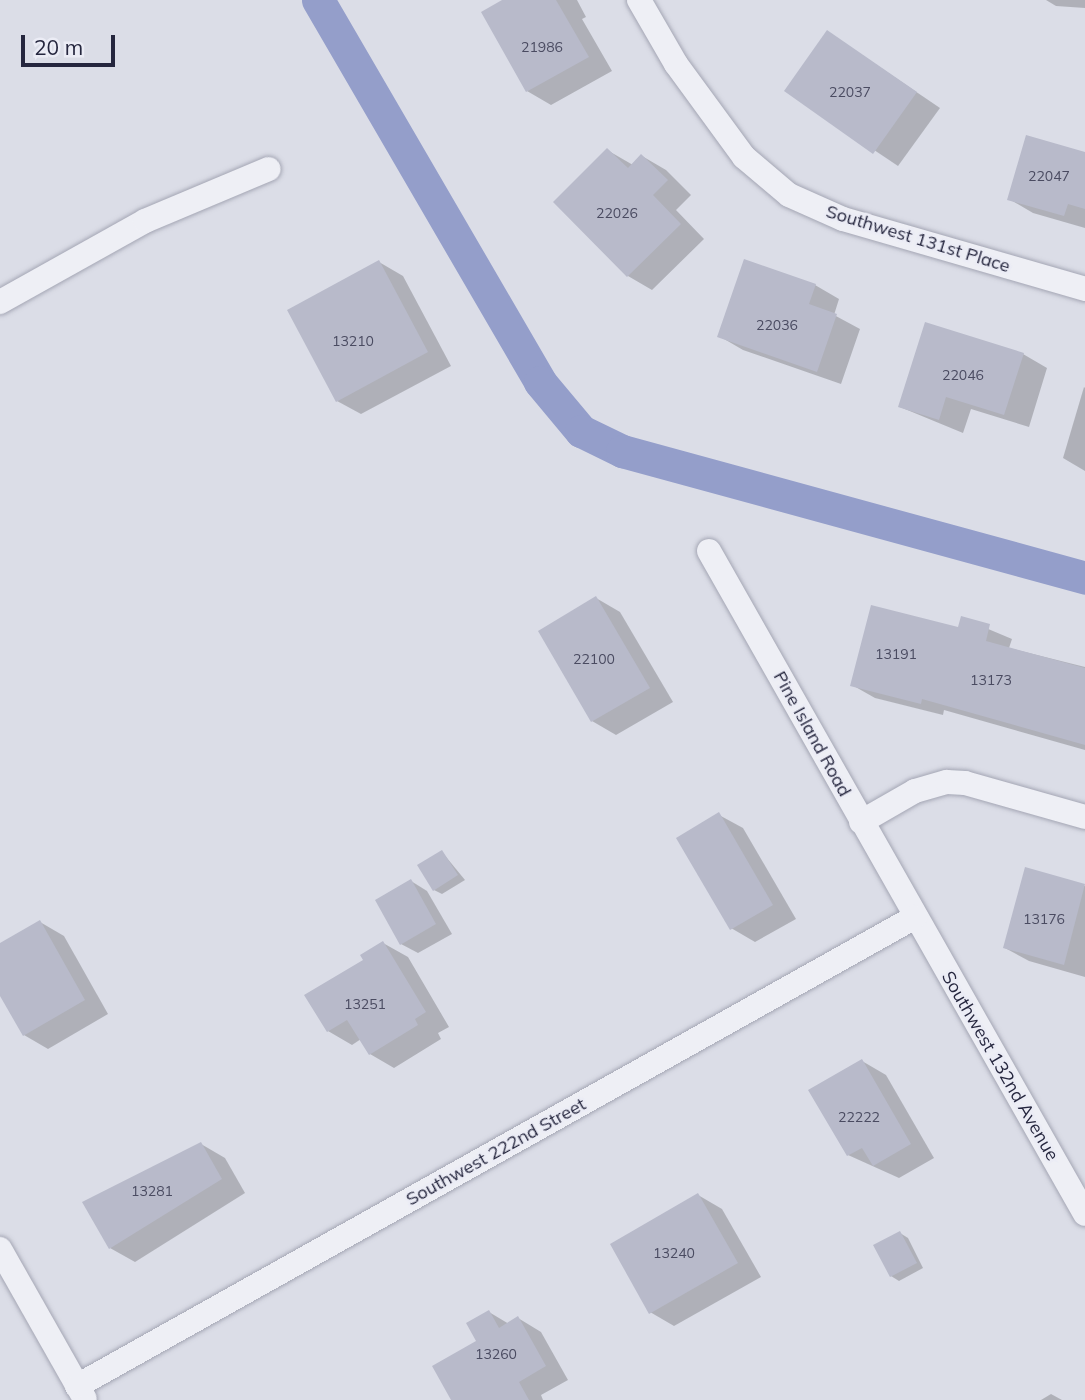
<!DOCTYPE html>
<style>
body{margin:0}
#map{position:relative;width:1085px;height:1400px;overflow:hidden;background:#dbdde7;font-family:Mulish,sans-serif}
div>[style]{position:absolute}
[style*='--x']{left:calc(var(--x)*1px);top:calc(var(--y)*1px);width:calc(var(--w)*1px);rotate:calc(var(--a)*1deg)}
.shadow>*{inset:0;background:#0003}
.canal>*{height:33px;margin:-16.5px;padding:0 16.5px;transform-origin:16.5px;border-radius:16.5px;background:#949eca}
.building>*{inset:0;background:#b8baca}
.roads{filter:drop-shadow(0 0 2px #a4a6b4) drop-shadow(0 0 2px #a4a6b4)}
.street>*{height:24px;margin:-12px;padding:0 12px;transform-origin:12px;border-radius:12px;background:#eeeff5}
span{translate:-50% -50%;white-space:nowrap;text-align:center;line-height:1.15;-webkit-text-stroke:5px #ebecf5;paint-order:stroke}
.number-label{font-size:14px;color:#4a4b61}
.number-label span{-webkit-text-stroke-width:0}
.street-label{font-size:18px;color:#25263e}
.scale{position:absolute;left:21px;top:35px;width:94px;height:32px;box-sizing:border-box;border:4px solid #25263e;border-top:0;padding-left:9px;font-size:21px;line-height:24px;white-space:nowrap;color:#25263e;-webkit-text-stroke:5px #ebecf5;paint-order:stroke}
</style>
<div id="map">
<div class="shadow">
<i style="clip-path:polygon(506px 0,577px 0,586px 17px,582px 19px,612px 71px,551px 105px,527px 91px)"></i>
<i style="clip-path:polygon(1046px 0,1085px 0,1085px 8px,1056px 6px)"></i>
<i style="clip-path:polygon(828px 32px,940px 108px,898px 166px,786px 91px)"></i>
<i style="clip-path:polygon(607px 150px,633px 165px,642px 156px,666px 170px,691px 195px,676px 210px,704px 239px,652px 290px,628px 276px,555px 202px)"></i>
<i style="clip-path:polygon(1085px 154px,1085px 228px,1033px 213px,1009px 199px)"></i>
<i style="clip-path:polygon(379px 262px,403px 276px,451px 366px,361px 414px,337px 401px)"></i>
<i style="clip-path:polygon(815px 285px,839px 299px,834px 315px,860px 329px,841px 384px,743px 350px,719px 336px)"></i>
<i style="clip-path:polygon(1023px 354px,1047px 368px,1029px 427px,971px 409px,963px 433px,900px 407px)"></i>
<i style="clip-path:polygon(1084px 387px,1085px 388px,1085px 471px,1063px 458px)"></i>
<i style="clip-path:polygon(596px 598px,620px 612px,673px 702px,616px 735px,592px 721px)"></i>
<i style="clip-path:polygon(962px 618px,1012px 639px,1009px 648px,1085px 667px,1085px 750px,944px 710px,943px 715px,875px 698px,852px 685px,959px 629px)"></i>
<i style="clip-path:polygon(719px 815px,743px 828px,796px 919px,755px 942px,731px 928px)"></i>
<i style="clip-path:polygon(442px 852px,465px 880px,442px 894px,434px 890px)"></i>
<i style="clip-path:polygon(1026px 870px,1085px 886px,1085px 977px,1029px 961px,1005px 948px)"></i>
<i style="clip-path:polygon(411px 881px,427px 891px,452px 934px,418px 953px,401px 944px)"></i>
<i style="clip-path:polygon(40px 922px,64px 936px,108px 1014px,48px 1049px,24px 1035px,0 992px,0 945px)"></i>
<i style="clip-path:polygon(383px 943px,408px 957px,449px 1027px,438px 1033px,441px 1039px,394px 1068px,370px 1054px,361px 1039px,352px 1045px,328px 1031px,366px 960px)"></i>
<i style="clip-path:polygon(862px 1061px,886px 1075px,934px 1158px,899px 1178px,848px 1155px)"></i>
<i style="clip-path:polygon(201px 1144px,225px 1158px,245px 1193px,135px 1262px,110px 1248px)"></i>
<i style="clip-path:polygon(698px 1195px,722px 1209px,761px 1277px,674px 1326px,650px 1312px)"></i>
<i style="clip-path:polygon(900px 1233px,908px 1238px,923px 1268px,899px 1281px,891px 1276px)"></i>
<i style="clip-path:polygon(489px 1312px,509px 1324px,518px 1318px,541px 1332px,568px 1380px,541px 1395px,543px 1400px,453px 1400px)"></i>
<i style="clip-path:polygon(1051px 1394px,1062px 1400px,1041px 1400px)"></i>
</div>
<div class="canal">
<i style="--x:318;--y:0;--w:442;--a:59.8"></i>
<i style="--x:540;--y:382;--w:64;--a:50.1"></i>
<i style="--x:581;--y:431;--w:46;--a:26"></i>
<i style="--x:622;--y:451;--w:480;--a:15.3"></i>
</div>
<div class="building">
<i style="clip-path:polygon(502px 0,556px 0,589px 57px,526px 92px,481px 12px)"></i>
<i style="clip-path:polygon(827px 30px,917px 92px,873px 154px,784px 91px)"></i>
<i style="clip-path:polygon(1026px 135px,1085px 152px,1085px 209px,1068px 204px,1064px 216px,1007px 200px)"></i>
<i style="clip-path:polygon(607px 148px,628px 168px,641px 154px,668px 180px,653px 195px,681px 224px,627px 277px,553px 202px)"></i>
<i style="clip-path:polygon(744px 259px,816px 284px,809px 304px,837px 314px,817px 372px,717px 337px)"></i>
<i style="clip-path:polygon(379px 260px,428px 352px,336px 402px,287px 310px)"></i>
<i style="clip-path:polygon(925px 322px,1024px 353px,1004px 415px,946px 397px,939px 420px,898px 407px)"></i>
<i style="clip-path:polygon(596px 596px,650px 688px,591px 722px,538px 631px)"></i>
<i style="clip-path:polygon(871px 605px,958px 627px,961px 616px,990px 624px,986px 641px,1085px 668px,1085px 745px,922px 699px,921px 704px,850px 686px)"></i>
<i style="clip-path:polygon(719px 812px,773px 905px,730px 930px,676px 838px)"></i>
<i style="clip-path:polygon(442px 850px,458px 875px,433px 891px,417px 865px)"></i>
<i style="clip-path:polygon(1025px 867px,1085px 884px,1064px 965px,1003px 948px)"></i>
<i style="clip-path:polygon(411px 879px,436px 924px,400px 945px,375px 900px)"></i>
<i style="clip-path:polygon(40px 920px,85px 1000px,23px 1036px,0 996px,0 943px)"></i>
<i style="clip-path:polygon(383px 941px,426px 1012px,415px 1019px,418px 1025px,369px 1055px,347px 1020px,327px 1032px,304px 995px,363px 960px,360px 955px)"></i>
<i style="clip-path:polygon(862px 1059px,911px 1144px,873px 1166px,862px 1148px,847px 1156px,808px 1090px)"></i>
<i style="clip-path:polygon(201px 1142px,222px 1179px,109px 1249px,82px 1202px)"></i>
<i style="clip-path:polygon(698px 1193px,738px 1263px,649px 1314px,610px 1244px)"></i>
<i style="clip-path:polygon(900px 1231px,917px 1263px,890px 1277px,873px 1245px)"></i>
<i style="clip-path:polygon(489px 1310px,499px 1328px,518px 1316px,546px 1366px,519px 1382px,529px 1400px,451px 1400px,432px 1366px,476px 1341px,466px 1323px)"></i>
</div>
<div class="roads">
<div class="street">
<i style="--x:639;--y:0;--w:74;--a:60"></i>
<i style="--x:676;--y:64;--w:115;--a:53.8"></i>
<i style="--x:744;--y:157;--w:59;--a:40.2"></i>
<i style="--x:789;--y:195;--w:59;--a:24"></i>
<i style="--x:843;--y:219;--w:252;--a:16.1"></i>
<i style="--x:0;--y:302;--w:166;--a:-29.2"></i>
<i style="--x:145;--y:221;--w:134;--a:-22.8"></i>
<i style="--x:709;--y:551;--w:762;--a:60.44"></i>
<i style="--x:861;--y:822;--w:62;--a:-29.9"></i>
<i style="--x:915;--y:791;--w:33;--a:-16"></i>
<i style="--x:947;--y:782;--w:18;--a:3"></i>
<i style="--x:965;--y:783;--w:125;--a:15.8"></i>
<i style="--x:0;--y:1249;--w:172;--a:60.5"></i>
<i style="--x:77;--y:1386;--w:960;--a:-29.23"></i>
</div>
</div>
<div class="number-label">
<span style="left:542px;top:47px">21986</span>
<span style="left:850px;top:92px">22037</span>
<span style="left:1049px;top:176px">22047</span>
<span style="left:617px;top:213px">22026</span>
<span style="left:777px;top:325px">22036</span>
<span style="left:353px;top:341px">13210</span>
<span style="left:963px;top:375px">22046</span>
<span style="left:896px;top:654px">13191</span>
<span style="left:594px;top:659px">22100</span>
<span style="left:991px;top:680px">13173</span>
<span style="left:1044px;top:919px">13176</span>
<span style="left:365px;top:1004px">13251</span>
<span style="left:859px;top:1117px">22222</span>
<span style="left:152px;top:1191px">13281</span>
<span style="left:674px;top:1253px">13240</span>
<span style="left:496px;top:1354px">13260</span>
</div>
<div class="street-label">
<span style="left:918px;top:239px;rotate:17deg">Southwest 131st Place</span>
<span style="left:812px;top:734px;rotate:61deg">Pine Island Road</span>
<span style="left:1000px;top:1066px;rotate:60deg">Southwest 132nd Avenue</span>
<span style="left:496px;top:1152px;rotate:-29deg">Southwest 222nd Street</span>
</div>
<div class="scale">20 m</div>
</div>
